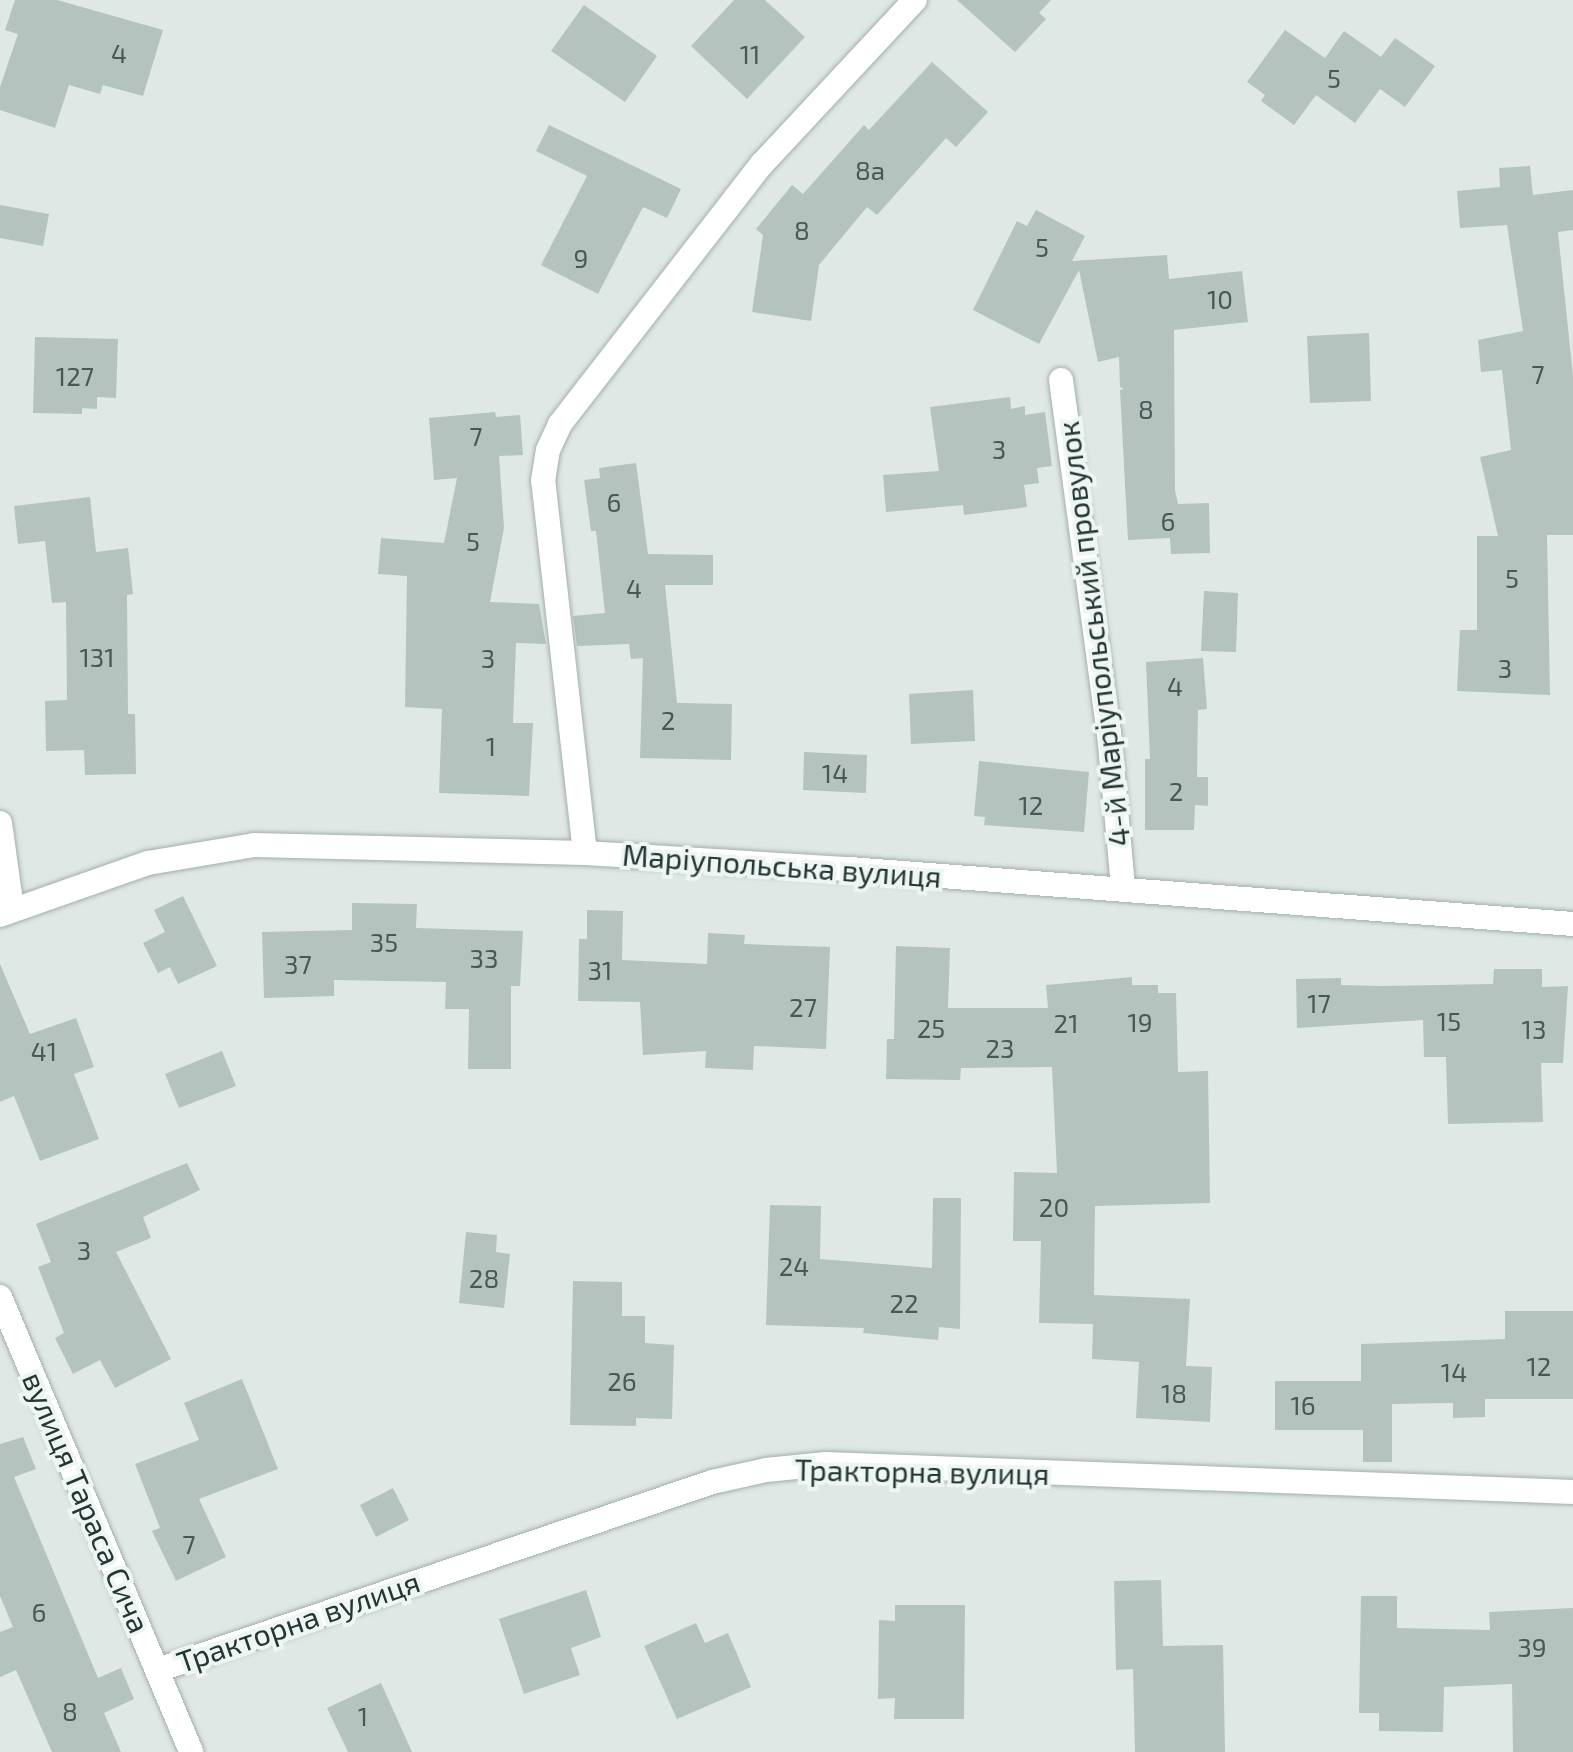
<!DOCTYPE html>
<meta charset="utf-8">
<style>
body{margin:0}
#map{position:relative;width:1573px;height:1752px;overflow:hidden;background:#dfe8e5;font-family:"Exo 2",sans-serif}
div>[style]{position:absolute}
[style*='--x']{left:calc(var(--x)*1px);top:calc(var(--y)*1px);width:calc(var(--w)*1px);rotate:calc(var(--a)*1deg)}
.building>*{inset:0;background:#b4c3be}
.roads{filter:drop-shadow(0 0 2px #a3afac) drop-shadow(0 0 2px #a3afac)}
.street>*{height:24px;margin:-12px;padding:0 12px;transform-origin:12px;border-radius:12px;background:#fff}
.secondary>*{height:24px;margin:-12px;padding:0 12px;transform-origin:12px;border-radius:12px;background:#fff}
span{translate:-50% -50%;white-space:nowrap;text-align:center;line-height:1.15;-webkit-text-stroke:8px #eff5f3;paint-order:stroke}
.number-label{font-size:26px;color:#465956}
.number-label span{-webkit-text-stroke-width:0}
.street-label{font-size:30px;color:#223633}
</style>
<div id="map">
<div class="building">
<i style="clip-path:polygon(15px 0,57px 0,163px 30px,143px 96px,103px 85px,100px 94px,69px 85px,55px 128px,0 110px,0 87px,18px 34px,5px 30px)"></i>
<i style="clip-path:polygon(734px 0,765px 0,805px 37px,747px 99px,691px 46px)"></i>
<i style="clip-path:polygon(957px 0,1051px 0,1039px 13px,1046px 19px,1015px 52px)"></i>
<i style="clip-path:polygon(584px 5px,657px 56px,625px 102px,551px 51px)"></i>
<i style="clip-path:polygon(1285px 30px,1325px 58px,1344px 31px,1381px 57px,1395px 38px,1435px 66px,1405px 107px,1380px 89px,1355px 123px,1316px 95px,1294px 125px,1261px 101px,1265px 95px,1247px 82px)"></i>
<i style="clip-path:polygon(932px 62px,988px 112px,956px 147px,946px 138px,877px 215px,867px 207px,819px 265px,811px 321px,752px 312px,763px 235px,756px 229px,792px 185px,803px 194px,864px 125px,869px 130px)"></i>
<i style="clip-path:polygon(549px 125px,681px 189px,667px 218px,643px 207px,598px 294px,541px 265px,587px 176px,536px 151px)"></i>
<i style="clip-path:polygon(1530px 166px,1533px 195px,1573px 190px,1573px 230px,1558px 232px,1573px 376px,1573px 535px,1547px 535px,1550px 695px,1457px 691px,1460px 630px,1477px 630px,1477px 536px,1498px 536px,1480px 457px,1511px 450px,1502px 370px,1481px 372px,1478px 340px,1523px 331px,1507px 225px,1460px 228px,1457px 191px,1500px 187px,1499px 168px)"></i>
<i style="clip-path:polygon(0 205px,49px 214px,43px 246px,0 238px)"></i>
<i style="clip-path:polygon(1036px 210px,1085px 236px,1072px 261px,1167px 255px,1169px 279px,1242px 271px,1248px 322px,1174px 330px,1175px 490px,1178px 504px,1209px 503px,1210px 553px,1171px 554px,1170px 538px,1128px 540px,1120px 390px,1124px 389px,1120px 387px,1119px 357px,1098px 362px,1079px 270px,1039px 344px,973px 310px,1017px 221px,1027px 226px)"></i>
<i style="clip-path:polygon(1369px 333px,1371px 401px,1310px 403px,1307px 336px)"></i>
<i style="clip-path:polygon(35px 337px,118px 339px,116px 398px,97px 397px,97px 409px,82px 408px,82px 414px,33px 413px)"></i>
<i style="clip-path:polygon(1010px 397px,1011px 409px,1025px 406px,1025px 415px,1045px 412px,1052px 466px,1037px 468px,1039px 483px,1024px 485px,1027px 507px,964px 515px,963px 505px,886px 512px,883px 475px,939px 471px,930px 407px)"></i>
<i style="clip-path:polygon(495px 412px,496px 417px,520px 415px,523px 455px,499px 456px,504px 528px,490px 602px,539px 604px,546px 644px,516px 643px,513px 723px,533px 723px,529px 796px,439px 793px,442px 709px,405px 707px,407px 576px,378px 574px,381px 538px,444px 543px,457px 478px,434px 480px,429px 418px)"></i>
<i style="clip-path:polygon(636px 463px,648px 554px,713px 555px,713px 585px,665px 585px,677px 703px,732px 704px,731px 760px,640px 758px,643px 658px,631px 659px,629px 644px,577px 646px,573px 616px,605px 613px,596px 531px,591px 531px,584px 480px,600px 478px,599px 468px)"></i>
<i style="clip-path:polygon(90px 497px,96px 552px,128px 548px,133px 594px,127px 595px,128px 714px,135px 714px,136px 774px,85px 775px,84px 750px,46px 751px,45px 701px,67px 700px,66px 602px,52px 603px,45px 541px,18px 544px,14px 506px)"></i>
<i style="clip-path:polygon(1204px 591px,1238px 593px,1236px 652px,1201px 651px)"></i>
<i style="clip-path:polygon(1203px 658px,1207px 709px,1198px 710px,1197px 777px,1208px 777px,1208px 806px,1195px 805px,1194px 830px,1145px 830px,1145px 759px,1150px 759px,1146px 662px)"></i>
<i style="clip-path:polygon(973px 690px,975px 741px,911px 744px,909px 694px)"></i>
<i style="clip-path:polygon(804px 752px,867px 755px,866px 793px,803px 790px)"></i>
<i style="clip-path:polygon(979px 761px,1089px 772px,1084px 832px,984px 825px,985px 817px,974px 816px)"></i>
<i style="clip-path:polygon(183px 896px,217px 966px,178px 984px,170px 967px,158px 973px,143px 943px,165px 932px,154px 910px)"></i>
<i style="clip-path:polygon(352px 903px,417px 904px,416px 928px,523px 931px,520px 986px,511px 986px,511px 1069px,468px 1069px,469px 1009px,445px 1009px,446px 982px,334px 980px,334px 996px,264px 998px,262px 932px,352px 930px)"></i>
<i style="clip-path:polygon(587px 910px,623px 911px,622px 960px,707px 964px,708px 933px,745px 935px,744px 944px,830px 947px,826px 1049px,754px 1046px,753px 1070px,705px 1068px,706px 1051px,643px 1055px,640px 1002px,578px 1001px,579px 939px,587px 939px)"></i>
<i style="clip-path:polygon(896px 946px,950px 948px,948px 1008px,1048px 1008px,1046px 985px,1132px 977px,1132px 985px,1158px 985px,1158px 993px,1176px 993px,1178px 1072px,1208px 1071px,1210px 1203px,1095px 1206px,1094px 1295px,1190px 1299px,1186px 1366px,1212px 1367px,1210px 1422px,1136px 1418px,1139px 1362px,1092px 1359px,1093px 1324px,1039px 1323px,1041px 1241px,1013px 1241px,1014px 1172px,1057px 1173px,1052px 1067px,961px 1068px,960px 1080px,886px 1079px,887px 1039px,894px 1039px)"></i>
<i style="clip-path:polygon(0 964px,30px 1034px,76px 1018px,94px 1067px,74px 1074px,99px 1139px,40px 1161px,14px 1096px,0 1102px)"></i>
<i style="clip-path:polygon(1494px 969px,1542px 969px,1542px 987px,1568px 986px,1563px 1063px,1541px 1063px,1543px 1122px,1448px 1124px,1446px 1057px,1424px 1057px,1423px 1020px,1297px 1028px,1296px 979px,1341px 978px,1341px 985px,1381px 986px,1493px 984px)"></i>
<i style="clip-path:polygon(222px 1051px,236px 1086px,179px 1108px,165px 1074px)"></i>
<i style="clip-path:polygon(187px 1163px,200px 1190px,143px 1217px,151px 1238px,116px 1252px,171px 1359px,115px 1388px,100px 1360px,73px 1374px,55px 1338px,64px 1333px,38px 1267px,51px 1262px,36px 1224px)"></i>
<i style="clip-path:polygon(933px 1198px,961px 1198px,960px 1329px,939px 1327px,938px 1340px,863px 1333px,864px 1328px,766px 1325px,770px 1205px,821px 1206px,820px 1259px,932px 1268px)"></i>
<i style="clip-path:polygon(466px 1232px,497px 1235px,496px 1252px,510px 1254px,504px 1308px,459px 1303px)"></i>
<i style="clip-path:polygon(573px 1281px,622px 1282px,622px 1316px,645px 1316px,645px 1343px,674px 1345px,672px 1419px,636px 1418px,636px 1426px,570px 1425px)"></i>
<i style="clip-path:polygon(1505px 1311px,1573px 1311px,1573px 1399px,1485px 1399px,1485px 1417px,1453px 1418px,1453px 1403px,1392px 1404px,1392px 1462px,1363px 1462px,1363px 1430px,1275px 1430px,1275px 1381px,1361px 1381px,1361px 1344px,1505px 1339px)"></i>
<i style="clip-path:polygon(242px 1379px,278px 1469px,199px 1499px,226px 1557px,176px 1581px,152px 1531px,160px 1528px,135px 1464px,199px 1440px,184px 1403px)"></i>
<i style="clip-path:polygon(23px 1437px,36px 1469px,14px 1477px,98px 1678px,121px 1668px,134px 1699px,104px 1713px,121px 1752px,52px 1752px,16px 1670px,0 1677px,0 1632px,13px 1627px,0 1596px,0 1444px)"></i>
<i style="clip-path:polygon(393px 1488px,409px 1520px,376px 1537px,360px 1505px)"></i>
<i style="clip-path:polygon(1161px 1580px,1163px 1646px,1223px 1645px,1225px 1752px,1135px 1752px,1133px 1669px,1116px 1670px,1114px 1581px)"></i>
<i style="clip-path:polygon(586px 1590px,601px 1637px,571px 1648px,580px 1675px,524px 1694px,499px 1619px)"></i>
<i style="clip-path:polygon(1361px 1596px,1397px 1596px,1397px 1628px,1490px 1630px,1489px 1612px,1573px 1608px,1573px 1752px,1513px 1752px,1512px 1684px,1444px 1687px,1443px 1732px,1379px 1731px,1379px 1713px,1359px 1713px)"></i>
<i style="clip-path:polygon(895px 1605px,965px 1605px,964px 1719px,894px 1719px,895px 1698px,878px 1699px,879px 1620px,895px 1621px)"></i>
<i style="clip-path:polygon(696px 1623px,705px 1643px,728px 1633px,751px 1687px,677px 1719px,644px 1646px)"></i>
<i style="clip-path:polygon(381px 1683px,412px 1752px,348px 1752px,327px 1708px)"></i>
</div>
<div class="roads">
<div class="street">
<i style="--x:1061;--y:380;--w:356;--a:82.3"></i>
<i style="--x:1109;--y:733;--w:156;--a:84.8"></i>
<i style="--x:0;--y:823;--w:88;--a:82.1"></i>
<i style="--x:585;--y:853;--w:374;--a:-96.4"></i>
<i style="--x:543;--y:481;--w:31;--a:-81"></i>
<i style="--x:548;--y:450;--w:29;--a:-65"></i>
<i style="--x:560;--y:424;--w:329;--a:-52.2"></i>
<i style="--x:762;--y:164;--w:224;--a:-47"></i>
<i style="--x:0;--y:1297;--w:493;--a:67.2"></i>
<i style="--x:158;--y:1670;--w:585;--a:-18.74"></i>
<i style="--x:712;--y:1482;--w:55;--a:-12.5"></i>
<i style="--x:766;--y:1470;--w:60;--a:-5.7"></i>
<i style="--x:826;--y:1464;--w:748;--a:2.15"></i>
</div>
<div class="secondary">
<i style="--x:0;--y:915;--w:157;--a:-19.4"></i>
<i style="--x:148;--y:863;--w:108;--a:-9.6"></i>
<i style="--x:254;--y:845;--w:331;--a:1.4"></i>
<i style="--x:585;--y:853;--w:265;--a:3.5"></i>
<i style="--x:850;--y:869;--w:725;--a:4.35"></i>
</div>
</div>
<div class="number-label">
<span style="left:119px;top:53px">4</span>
<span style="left:750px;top:54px">11</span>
<span style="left:1334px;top:78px">5</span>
<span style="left:870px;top:170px">8а</span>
<span style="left:802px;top:230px">8</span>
<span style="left:1042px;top:247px">5</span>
<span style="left:581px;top:258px">9</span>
<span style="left:1220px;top:299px">10</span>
<span style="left:1538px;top:374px">7</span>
<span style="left:75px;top:376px">127</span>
<span style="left:1146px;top:409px">8</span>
<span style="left:476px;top:436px">7</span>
<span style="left:999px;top:449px">3</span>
<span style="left:614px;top:502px">6</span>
<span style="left:1168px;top:521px">6</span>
<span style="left:473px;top:541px">5</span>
<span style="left:1512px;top:578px">5</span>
<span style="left:634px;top:588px">4</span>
<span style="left:97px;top:657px">131</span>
<span style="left:488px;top:658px">3</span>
<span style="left:1505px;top:668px">3</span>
<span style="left:1175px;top:686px">4</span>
<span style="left:668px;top:720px">2</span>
<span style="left:491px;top:746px">1</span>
<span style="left:835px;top:773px">14</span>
<span style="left:1176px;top:791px">2</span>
<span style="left:1031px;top:805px">12</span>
<span style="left:384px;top:942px">35</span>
<span style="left:484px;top:958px">33</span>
<span style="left:298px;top:964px">37</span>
<span style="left:600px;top:970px">31</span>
<span style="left:1319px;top:1003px">17</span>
<span style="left:803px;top:1007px">27</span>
<span style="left:1449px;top:1021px">15</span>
<span style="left:1140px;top:1022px">19</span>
<span style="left:1066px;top:1023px">21</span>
<span style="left:931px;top:1028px">25</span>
<span style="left:1534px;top:1029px">13</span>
<span style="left:1000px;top:1048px">23</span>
<span style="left:44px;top:1051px">41</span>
<span style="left:1054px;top:1207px">20</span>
<span style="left:84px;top:1250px">3</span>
<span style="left:794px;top:1266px">24</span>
<span style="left:484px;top:1278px">28</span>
<span style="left:904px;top:1303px">22</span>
<span style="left:1539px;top:1366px">12</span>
<span style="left:1454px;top:1372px">14</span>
<span style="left:622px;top:1381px">26</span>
<span style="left:1174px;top:1393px">18</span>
<span style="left:1303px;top:1405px">16</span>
<span style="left:189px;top:1544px">7</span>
<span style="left:39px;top:1612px">6</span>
<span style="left:1532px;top:1647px">39</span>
<span style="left:70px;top:1711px">8</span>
<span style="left:363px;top:1716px">1</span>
</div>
<div class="street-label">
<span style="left:1093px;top:634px;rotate:-97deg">4-й Маріупольський провулок</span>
<span style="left:782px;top:865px;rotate:4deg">Маріупольська вулиця</span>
<span style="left:922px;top:1471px;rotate:1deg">Тракторна вулиця</span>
<span style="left:87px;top:1502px;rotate:67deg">вулиця Тараса Сича</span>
<span style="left:298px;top:1621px;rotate:-19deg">Тракторна вулиця</span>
</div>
</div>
